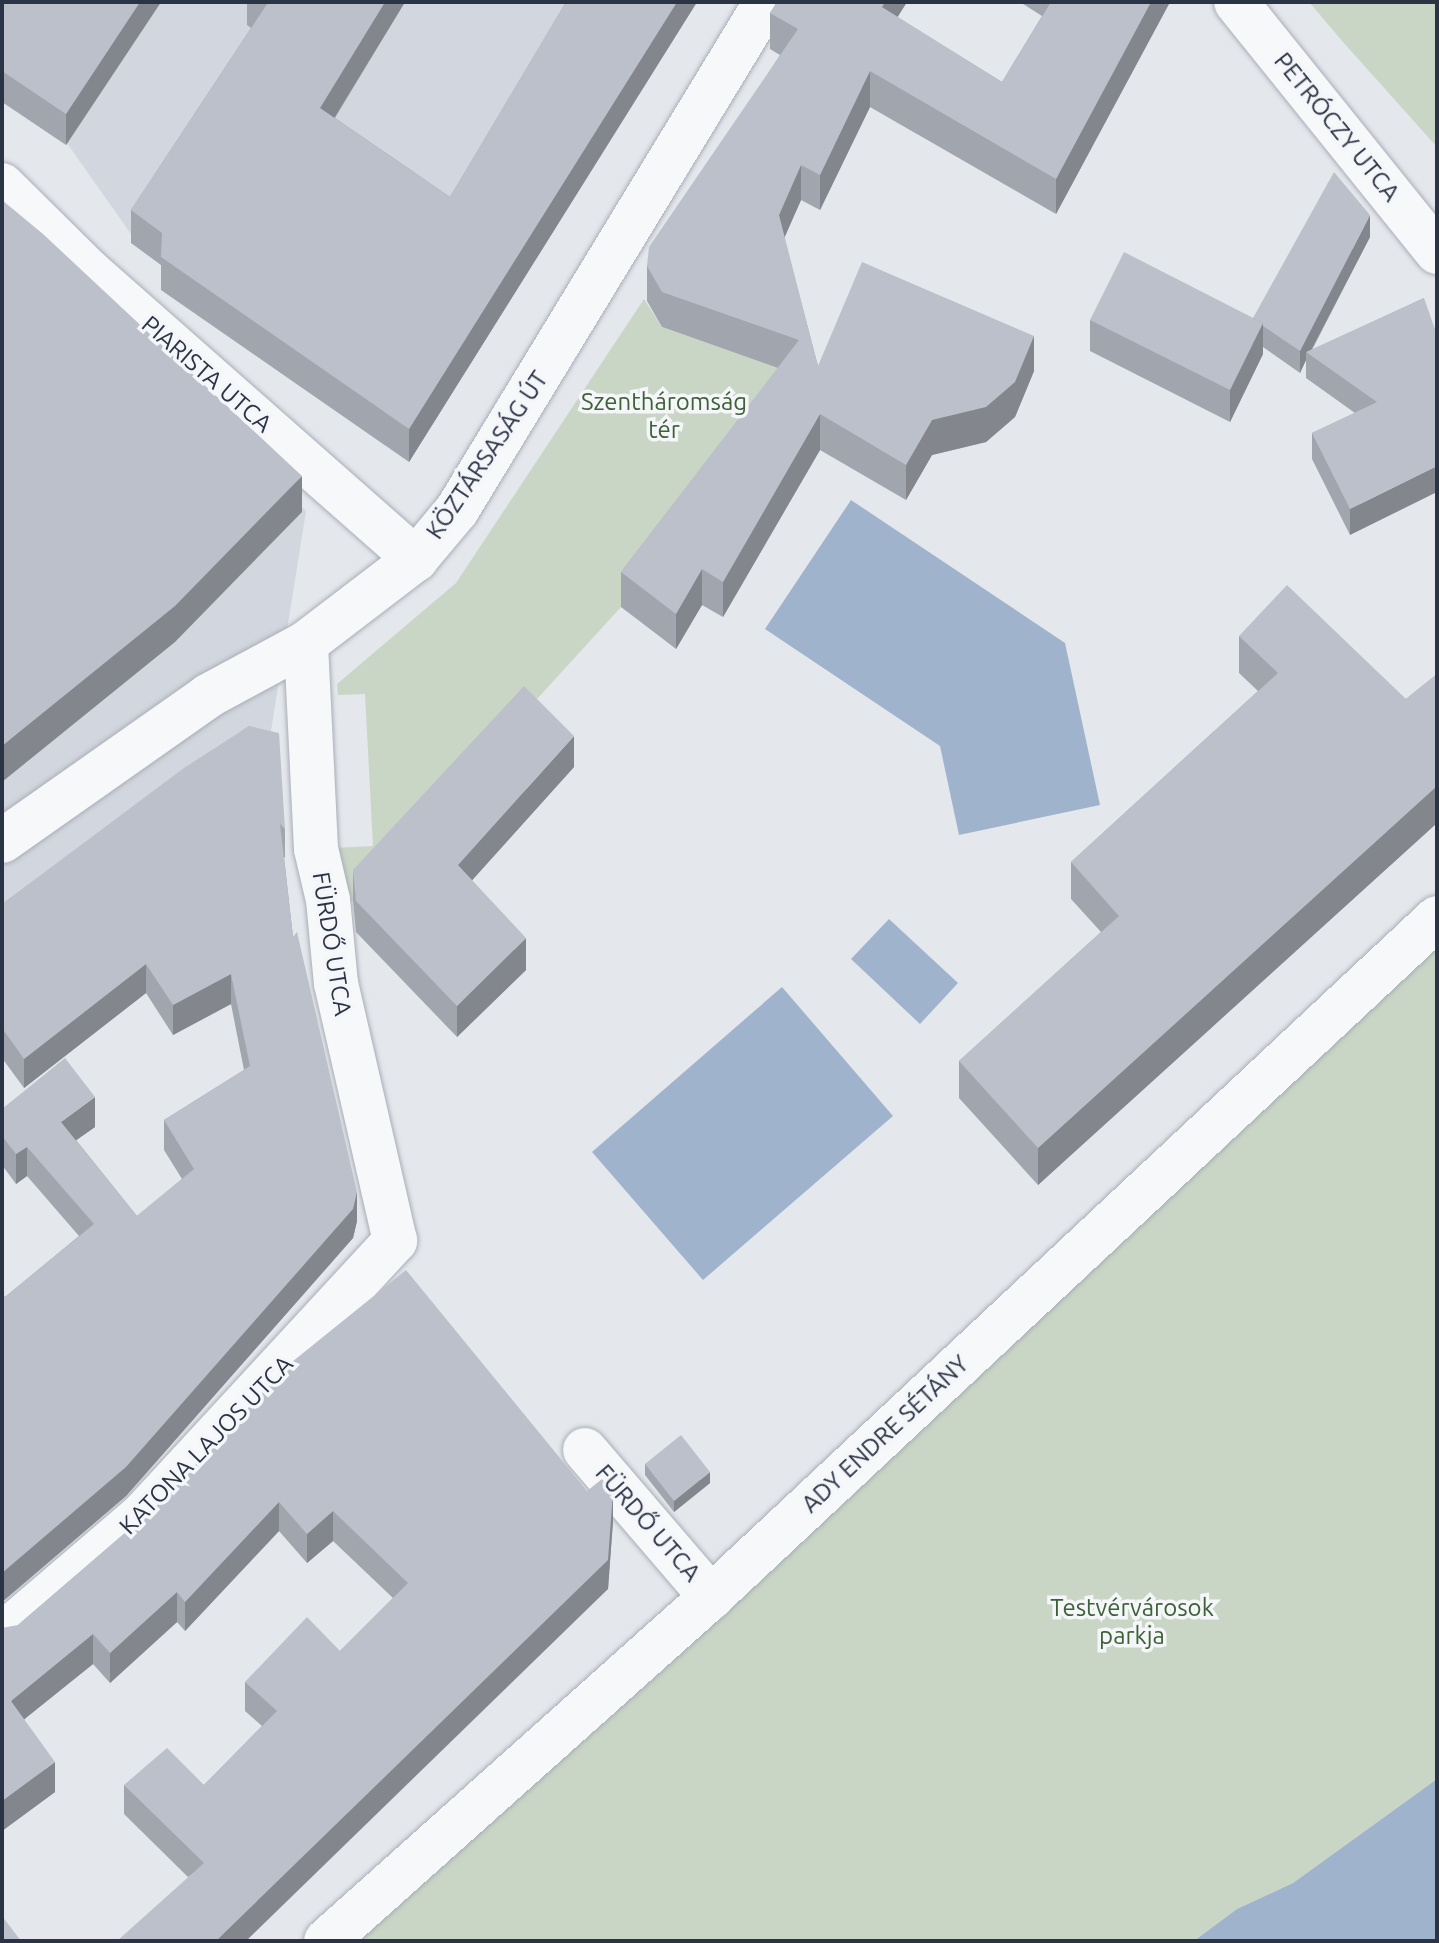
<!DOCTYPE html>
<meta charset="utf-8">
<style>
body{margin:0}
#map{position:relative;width:1439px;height:1943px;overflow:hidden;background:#e4e7ec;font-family:Ubuntu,sans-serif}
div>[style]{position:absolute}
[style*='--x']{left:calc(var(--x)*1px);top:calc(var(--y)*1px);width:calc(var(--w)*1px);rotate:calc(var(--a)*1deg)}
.built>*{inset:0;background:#d2d6de}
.green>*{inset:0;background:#c9d6c5}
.water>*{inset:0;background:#9fb4cc}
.roads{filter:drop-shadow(0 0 2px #a9aeb7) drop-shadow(0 0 2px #a9aeb7)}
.street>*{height:44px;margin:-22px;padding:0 22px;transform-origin:22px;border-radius:22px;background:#f7f8fa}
.wall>*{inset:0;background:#a1a5ae}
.shaded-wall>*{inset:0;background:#83868d}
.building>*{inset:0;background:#bbc0ca}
span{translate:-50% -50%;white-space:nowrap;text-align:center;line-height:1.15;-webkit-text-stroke:7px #f4f6f9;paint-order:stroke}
.street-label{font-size:24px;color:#2b3445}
.park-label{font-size:24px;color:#3f6138}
.frame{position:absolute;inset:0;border:4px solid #2b3445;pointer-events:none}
</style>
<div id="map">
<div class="built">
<i style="clip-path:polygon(2px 2px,694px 2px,520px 285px,167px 262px,131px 234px,64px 139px)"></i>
<i style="clip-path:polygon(256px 465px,306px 511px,257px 819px,2px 1014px,2px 660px)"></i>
</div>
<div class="green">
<i style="clip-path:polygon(1309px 2px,1437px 2px,1437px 147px,1343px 42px)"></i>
<i style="clip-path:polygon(644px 299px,662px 327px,799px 375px,621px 607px,340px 915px,316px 849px,373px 846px,365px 694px,338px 695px,337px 684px,456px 583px)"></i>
<i style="clip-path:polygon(1437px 918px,1437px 1779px,1293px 1883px,1237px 1909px,1194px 1941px,326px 1941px)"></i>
</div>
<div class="water">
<i style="clip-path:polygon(851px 500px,1065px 643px,1100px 805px,959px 835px,940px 746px,765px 629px)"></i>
<i style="clip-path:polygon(889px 919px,958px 983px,920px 1024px,851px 959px)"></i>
<i style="clip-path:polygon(782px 987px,893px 1116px,703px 1280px,592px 1152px)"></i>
<i style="clip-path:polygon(1437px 1779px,1437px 1941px,1194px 1941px,1237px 1909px,1293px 1883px)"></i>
</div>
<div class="roads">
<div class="street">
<i style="--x:1236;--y:2;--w:321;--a:51.2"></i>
<i style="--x:2;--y:185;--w:122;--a:44.7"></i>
<i style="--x:89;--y:271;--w:436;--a:41.4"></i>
<i style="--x:2;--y:841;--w:252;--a:-35.1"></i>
<i style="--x:208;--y:696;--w:111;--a:-28.4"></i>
<i style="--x:306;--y:643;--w:138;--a:-37.4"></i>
<i style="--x:416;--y:559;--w:64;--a:-50.1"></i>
<i style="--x:457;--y:510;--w:595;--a:-58.69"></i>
<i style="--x:585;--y:1450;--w:194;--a:49.4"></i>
<i style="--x:2;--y:1635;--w:186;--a:-40.6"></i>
<i style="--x:143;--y:1514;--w:372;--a:-47.3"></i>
<i style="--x:395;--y:1241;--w:264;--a:-102.9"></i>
<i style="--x:336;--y:984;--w:84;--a:-95.4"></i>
<i style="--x:328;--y:900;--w:52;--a:-103.2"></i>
<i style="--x:316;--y:849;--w:206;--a:-92.8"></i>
<i style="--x:326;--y:1941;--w:516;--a:-41.78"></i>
<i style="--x:711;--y:1597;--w:994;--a:-43.08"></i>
</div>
</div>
<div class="wall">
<i style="clip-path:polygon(2px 2px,161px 2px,66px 145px,2px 102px)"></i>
<i style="clip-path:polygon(247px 2px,405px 2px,335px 118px,450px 197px,566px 2px,697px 2px,409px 462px,161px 290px,161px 265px,131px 243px,131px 210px,251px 28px,247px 25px)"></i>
<i style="clip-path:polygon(777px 2px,907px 2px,897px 17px,1002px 82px,1042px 16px,1020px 2px,1170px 2px,1056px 214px,870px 107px,820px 210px,801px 200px,784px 238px,818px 366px,1034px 371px,1015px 417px,986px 442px,932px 455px,906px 500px,820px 450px,723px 617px,702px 605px,676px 649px,621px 607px,621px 572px,778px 368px,662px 327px,647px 301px,647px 266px,780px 55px,770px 49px,770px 13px)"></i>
<i style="clip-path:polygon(1370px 237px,1312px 350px,1424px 298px,1350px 535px,1312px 459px,1312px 433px,1355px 413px,1306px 378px,1306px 360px,1300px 373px,1263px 347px,1263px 354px,1230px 422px,1090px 351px,1090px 320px,1253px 318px)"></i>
<i style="clip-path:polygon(1239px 636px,1406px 699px,1437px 674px,1437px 823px,1038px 1185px,959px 1098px,959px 1061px,1101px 932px,1071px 899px,1071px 862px,1258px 691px,1239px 673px)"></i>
<i style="clip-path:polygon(249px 726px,285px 829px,285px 858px,284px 857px,293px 937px,357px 1221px,353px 1238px,126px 1496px,2px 1602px,2px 1293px,5px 1297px,79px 1236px,27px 1176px,16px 1184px,2px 1165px,2px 1109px,95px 1127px,76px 1140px,137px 1216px,182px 1179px,164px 1150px,164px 1120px,244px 1070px,231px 1004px,173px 1035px,146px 993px,24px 1088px,2px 1058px,2px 904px)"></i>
<i style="clip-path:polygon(574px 767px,472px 880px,526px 970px,457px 1037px,356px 932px,353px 901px,353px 870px)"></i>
<i style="clip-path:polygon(645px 1464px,710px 1483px,674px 1512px,645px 1475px)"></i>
<i style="clip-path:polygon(587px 1491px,613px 1521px,608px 1589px,188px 1877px,124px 1814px,124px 1785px,204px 1785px,262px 1726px,245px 1711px,245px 1682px,340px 1651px,393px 1598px,333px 1541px,307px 1563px,279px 1531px,185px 1631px,177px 1622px,110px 1683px,93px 1664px,24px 1719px,55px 1792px,2px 1831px,18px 1625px,161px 1502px)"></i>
</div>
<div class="shaded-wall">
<i style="clip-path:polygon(140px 2px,161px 2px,66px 145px,66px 114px)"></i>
<i style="clip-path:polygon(385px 2px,405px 2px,320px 141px,320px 108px)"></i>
<i style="clip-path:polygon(677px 2px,697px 2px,409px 462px,409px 429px)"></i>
<i style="clip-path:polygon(885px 2px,907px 2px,882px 42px,882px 7px)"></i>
<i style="clip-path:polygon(1151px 2px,1170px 2px,1056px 214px,1056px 179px)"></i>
<i style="clip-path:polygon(870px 71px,870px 107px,820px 210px,820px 175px)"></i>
<i style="clip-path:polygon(801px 165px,801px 200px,779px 250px,779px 215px)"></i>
<i style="clip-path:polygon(1370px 215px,1370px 237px,1309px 354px,1306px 352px,1306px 360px,1300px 373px,1300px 351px)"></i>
<i style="clip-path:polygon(1263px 323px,1263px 354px,1230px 422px,1230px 390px)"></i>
<i style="clip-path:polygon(1034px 336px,1034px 371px,1015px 417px,986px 442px,932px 455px,906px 500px,906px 465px,932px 420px)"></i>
<i style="clip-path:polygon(820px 414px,820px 450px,723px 617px,723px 582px)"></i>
<i style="clip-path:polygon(1437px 466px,1437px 492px,1350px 535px,1350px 509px)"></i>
<i style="clip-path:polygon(302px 476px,302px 512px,175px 642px,2px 782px,2px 746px)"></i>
<i style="clip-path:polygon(702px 569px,702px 605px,676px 649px,676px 614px)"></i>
<i style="clip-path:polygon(574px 736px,574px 767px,458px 896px,458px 865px)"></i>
<i style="clip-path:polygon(1437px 786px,1437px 823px,1038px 1185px,1038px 1148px)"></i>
<i style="clip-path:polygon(526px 938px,526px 970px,457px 1037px,457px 1006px)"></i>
<i style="clip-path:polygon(146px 964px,146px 993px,24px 1088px,24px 1059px)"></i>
<i style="clip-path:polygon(231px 974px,231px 1004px,173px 1035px,173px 1005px)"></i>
<i style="clip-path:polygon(95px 1097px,95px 1127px,61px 1151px,61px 1122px)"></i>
<i style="clip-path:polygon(27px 1147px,27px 1176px,16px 1184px,16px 1154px)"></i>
<i style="clip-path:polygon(357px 1192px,357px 1221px,353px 1238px,126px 1496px,2px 1602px,2px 1573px)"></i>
<i style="clip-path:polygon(710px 1472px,710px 1483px,674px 1512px,674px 1501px)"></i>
<i style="clip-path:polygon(613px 1492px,613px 1521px,608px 1589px,246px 1941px,216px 1941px)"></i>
<i style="clip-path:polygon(279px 1502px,279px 1531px,185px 1631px,185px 1602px)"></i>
<i style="clip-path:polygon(333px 1511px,333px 1541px,307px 1563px,307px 1534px)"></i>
<i style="clip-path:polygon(177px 1592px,177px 1622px,110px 1683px,110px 1653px)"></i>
<i style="clip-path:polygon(93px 1634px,93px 1664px,11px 1730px,11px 1701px)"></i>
<i style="clip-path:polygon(55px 1762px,55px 1792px,2px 1831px,2px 1801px)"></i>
</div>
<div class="building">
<i style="clip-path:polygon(2px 2px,140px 2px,66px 114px,2px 71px)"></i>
<i style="clip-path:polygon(263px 2px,385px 2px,320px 108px,450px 197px,566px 2px,677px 2px,409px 429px,161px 257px,162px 233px,131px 210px,267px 4px)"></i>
<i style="clip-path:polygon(777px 2px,885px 2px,882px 7px,1002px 82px,1051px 2px,1151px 2px,1056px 179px,870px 71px,820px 175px,801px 165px,779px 215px,818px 366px,862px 262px,1034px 336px,1015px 382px,986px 407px,932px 420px,906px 465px,820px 414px,723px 582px,702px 569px,676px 614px,621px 572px,799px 340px,662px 292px,647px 266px,649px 247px,798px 29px,770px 13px)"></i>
<i style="clip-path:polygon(1334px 172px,1370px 215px,1300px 351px,1263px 326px,1263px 323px,1253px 318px)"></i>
<i style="clip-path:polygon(2px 200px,43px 234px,302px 476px,175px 606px,2px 746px)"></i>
<i style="clip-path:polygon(1124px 252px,1263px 323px,1230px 390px,1090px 320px)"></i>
<i style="clip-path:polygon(1424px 298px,1437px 335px,1437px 466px,1350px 509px,1312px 433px,1377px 402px,1306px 352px)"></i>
<i style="clip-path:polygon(1287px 585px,1406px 699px,1437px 674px,1437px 786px,1038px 1148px,959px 1061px,1119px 916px,1071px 862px,1278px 673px,1239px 636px)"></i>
<i style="clip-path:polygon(524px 686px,574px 736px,458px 865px,526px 938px,457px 1006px,356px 901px,353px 870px)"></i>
<i style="clip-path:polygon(249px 726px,279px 733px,285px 829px,280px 824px,293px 937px,297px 932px,357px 1192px,353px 1209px,126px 1467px,2px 1573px,2px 1293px,5px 1297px,94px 1224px,27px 1147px,16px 1154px,2px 1136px,2px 1109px,65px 1058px,95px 1097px,61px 1122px,137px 1216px,194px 1169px,164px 1120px,250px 1066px,231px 974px,173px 1005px,146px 964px,24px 1059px,2px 1028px,2px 904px,184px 768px)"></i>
<i style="clip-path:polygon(406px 1270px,587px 1491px,602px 1479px,613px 1492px,608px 1560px,216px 1941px,117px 1941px,204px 1863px,124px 1785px,167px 1748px,204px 1785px,277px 1711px,245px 1682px,307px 1617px,340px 1651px,408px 1583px,333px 1511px,307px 1534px,279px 1502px,185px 1602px,177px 1592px,110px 1653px,93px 1634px,11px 1701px,55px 1762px,2px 1801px,2px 1628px,18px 1625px,161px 1502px,287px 1366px)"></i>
<i style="clip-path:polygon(681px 1435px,710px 1472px,674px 1501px,645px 1464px)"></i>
<i style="clip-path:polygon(2px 1916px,21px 1941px,2px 1941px)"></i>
</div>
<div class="street-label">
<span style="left:1337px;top:127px;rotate:51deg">PETRÓCZY UTCA</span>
<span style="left:207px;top:374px;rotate:41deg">PIARISTA UTCA</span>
<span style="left:487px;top:455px;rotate:-56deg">KÖZTÁRSASÁG ÚT</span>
<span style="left:332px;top:944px;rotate:81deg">FÜRDŐ UTCA</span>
<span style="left:885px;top:1434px;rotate:-43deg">ADY ENDRE SÉTÁNY</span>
<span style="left:206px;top:1445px;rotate:-46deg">KATONA LAJOS UTCA</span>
<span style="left:648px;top:1523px;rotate:49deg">FÜRDŐ UTCA</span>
</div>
<div class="park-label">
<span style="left:664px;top:416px">Szentháromság<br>tér</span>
<span style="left:1132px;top:1622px">Testvérvárosok<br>parkja</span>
</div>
<div class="frame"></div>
</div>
